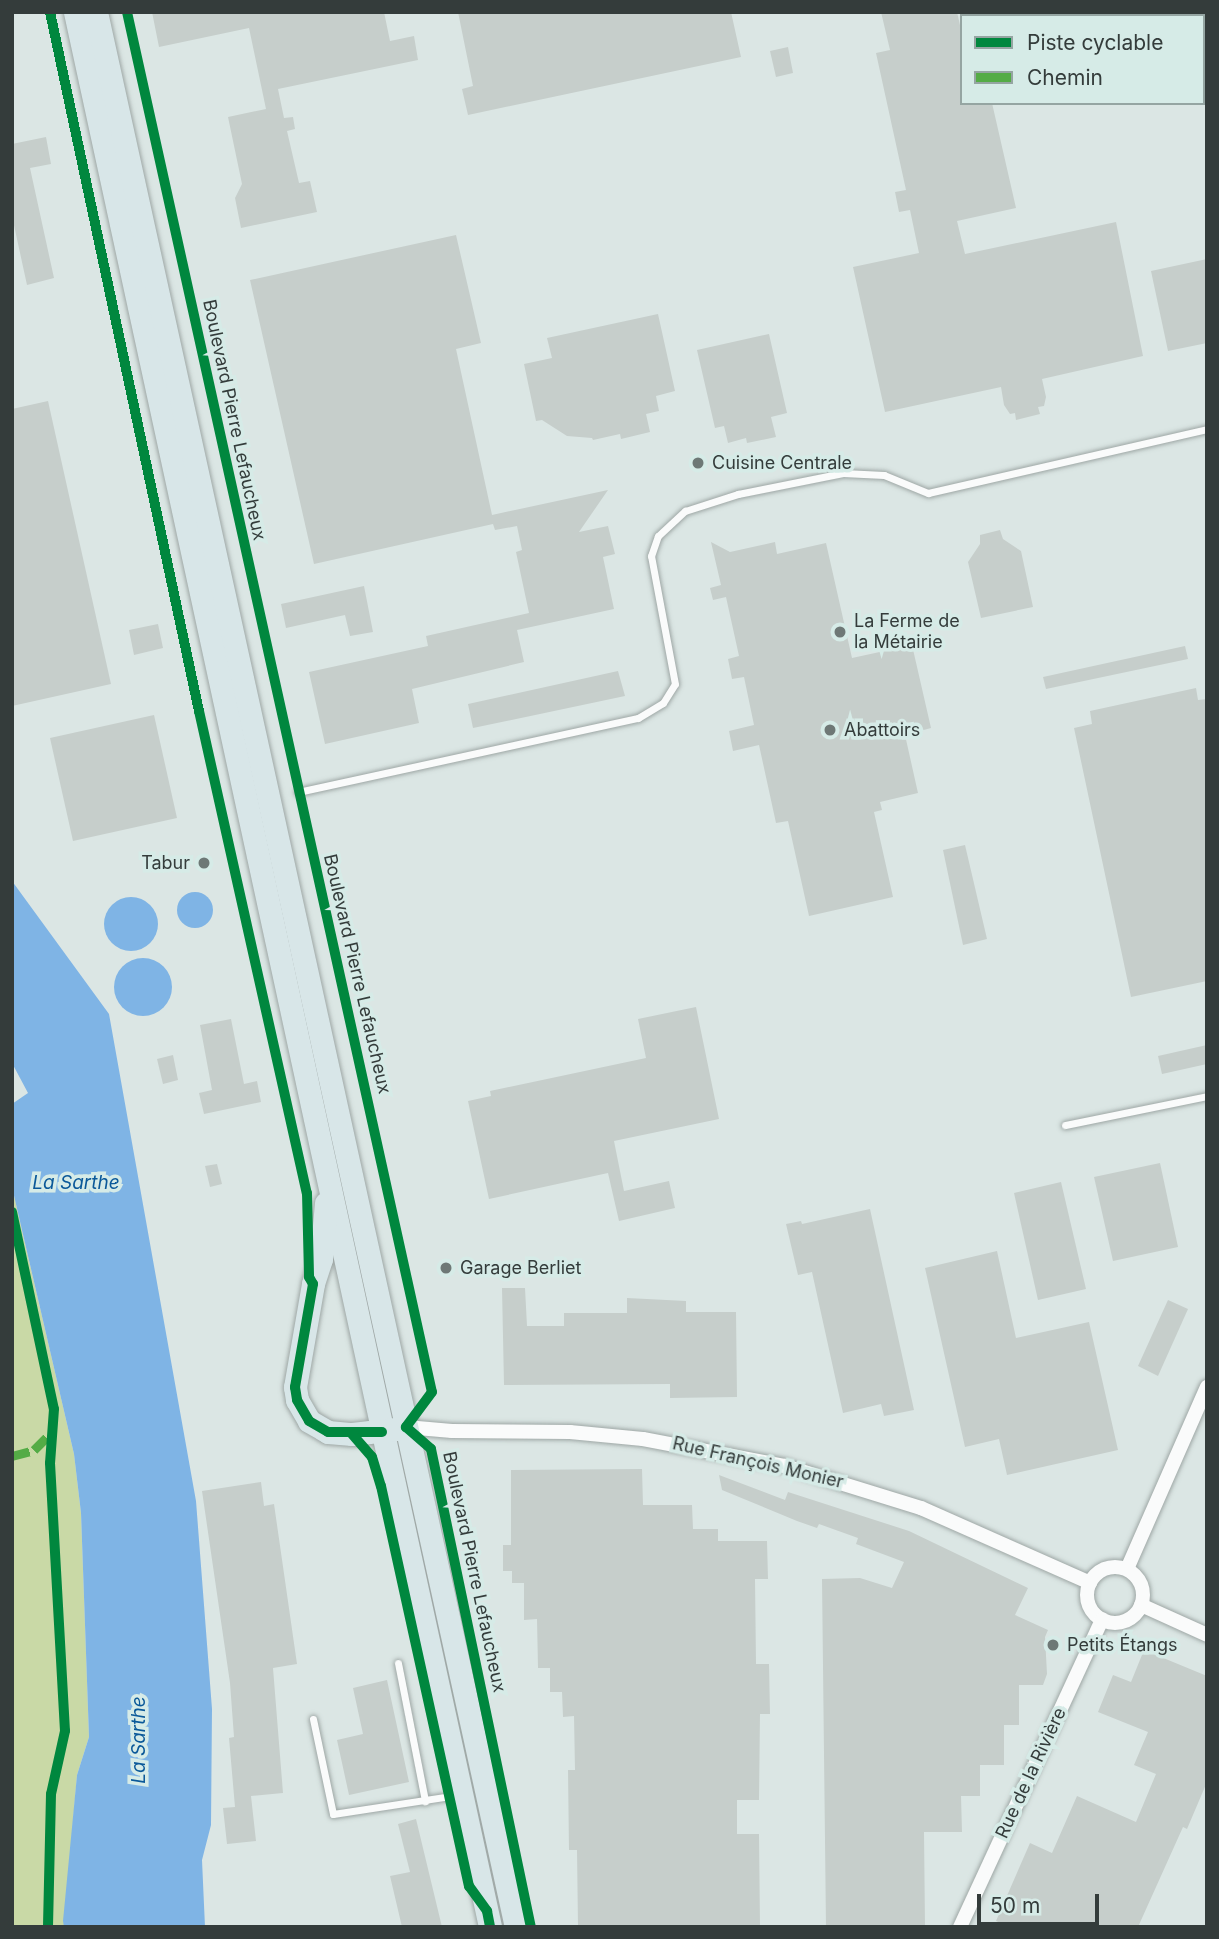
<!DOCTYPE html>
<meta charset="utf-8">
<style>
body{margin:0}
#map{position:relative;width:1219px;height:1939px;overflow:hidden;background:#dbe6e4;font-family:Inter,sans-serif}
div>[style]{position:absolute}
[style*='--x']{left:calc(var(--x)*1px);top:calc(var(--y)*1px);width:calc(var(--w)*1px);rotate:calc(var(--a)*1deg)}
.green>*{inset:0;background:#c9d9a6}
.water>*{inset:0;background:#7fb4e5}
.round{border-radius:50%}
.building>*{inset:0;background:#c6cecb}
.roads{filter:drop-shadow(0 0 2px #9ea7a5) drop-shadow(0 0 2px #9ea7a5)}
.service>*{height:7px;margin:-3.5px;padding:0 3.5px;transform-origin:3.5px;border-radius:3.5px;background:#fafbfb}
.minor>*{height:14px;margin:-7px;padding:0 7px;transform-origin:7px;border-radius:7px;background:#fafbfb}
.minor>.ring{margin:-7px;padding:0;box-sizing:content-box;background:none;border:14px solid #fafbfb;border-radius:50%}
.primary>*{height:23px;margin:-11.5px;padding:0 11.5px;transform-origin:11.5px;border-radius:11.5px;background:#d8e6e8}
.quiet>*{height:9px;margin-top:-4.5px;transform-origin:0;background:repeating-linear-gradient(90deg,#54ac46 0 18px,transparent 0 27px)}
.cycleway>*{height:10px;margin:-5px;padding:0 5px;transform-origin:5px;border-radius:5px;background:#00873e}
.dots>*{width:19px;height:19px;translate:-50% -50%;box-sizing:border-box;border:4px solid #d6ebe7;border-radius:50%}
span{translate:-50% -50%;white-space:nowrap;text-align:center;line-height:1.15;-webkit-text-stroke:7px #d6ebe7;paint-order:stroke}
.street-label{font-size:18px;color:#343c3b}
.poi-label{font-size:18px;color:#343c3b}
.left{translate:0 -50%;text-align:left}
.right{translate:-100% -50%;text-align:right}
.water-label{font-size:19px;color:#0b5999;font-style:italic}
.frame{position:absolute;inset:0;border:14px solid #343c3b;pointer-events:none}
.legend{position:absolute;left:960px;top:14px;width:245px;height:91px;box-sizing:border-box;background:#d6ebe7;border:2px solid #95a5a2;margin:0;padding:9px 12px;list-style:none;font-size:21px;color:#343c3b}
.legend li{display:flex;align-items:center;gap:14px;height:35px}
.legend b{width:35px;border:2px solid #95a5a2}
.scale{position:absolute;left:977px;top:1894px;width:122px;height:32px;box-sizing:border-box;border:4px solid #343c3b;border-top:0;padding-left:9px;font-size:21px;line-height:24px;white-space:nowrap;color:#343c3b;-webkit-text-stroke:5px #d6ebe7;paint-order:stroke}
</style>
<div id="map">
<div class="green">
<i style="clip-path:polygon(12px 1187px,74px 1454px,81px 1513px,89px 1737px,77px 1775px,64px 1927px,12px 1927px)"></i>
</div>
<div class="water">
<i style="clip-path:polygon(12px 881px,109px 1014px,196px 1501px,212px 1709px,211px 1825px,202px 1860px,205px 1927px,64px 1927px,63px 1921px,77px 1775px,89px 1737px,81px 1513px,74px 1454px,12px 1187px,12px 1104px,28px 1093px,12px 1063px)"></i>
<i class="round" style="left:177px;top:892px;width:36px;height:36px"></i>
<i class="round" style="left:104px;top:897px;width:54px;height:54px"></i>
<i class="round" style="left:114px;top:958px;width:58px;height:58px"></i>
</div>
<div class="building">
<i style="clip-path:polygon(152px 12px,384px 12px,390px 41px,414px 36px,418px 60px,278px 89px,284px 118px,293px 117px,295px 129px,287px 131px,299px 183px,310px 181px,317px 212px,241px 228px,235px 198px,242px 184px,228px 117px,266px 109px,249px 28px,159px 47px)"></i>
<i style="clip-path:polygon(458px 12px,731px 12px,741px 57px,468px 115px,462px 89px,473px 86px)"></i>
<i style="clip-path:polygon(881px 12px,957px 12px,962px 34px,962px 103px,992px 103px,1016px 208px,957px 221px,965px 254px,1116px 222px,1143px 356px,1042px 379px,1046px 397px,1044px 406px,1038px 407px,1040px 414px,1016px 420px,1015px 413px,1010px 414px,1004px 405px,1001px 387px,885px 412px,853px 267px,919px 253px,910px 210px,899px 212px,895px 192px,906px 190px,876px 53px,890px 50px)"></i>
<i style="clip-path:polygon(788px 47px,793px 73px,776px 77px,770px 51px)"></i>
<i style="clip-path:polygon(46px 137px,51px 164px,30px 168px,54px 278px,27px 285px,12px 216px,12px 144px)"></i>
<i style="clip-path:polygon(456px 235px,481px 343px,456px 349px,492px 515px,608px 490px,579px 532px,608px 526px,615px 554px,603px 557px,614px 609px,517px 630px,524px 662px,412px 689px,419px 723px,325px 744px,309px 672px,428px 646px,426px 636px,529px 613px,516px 552px,522px 550px,517px 526px,495px 530px,493px 524px,314px 564px,250px 280px)"></i>
<i style="clip-path:polygon(1207px 259px,1207px 343px,1168px 351px,1151px 271px)"></i>
<i style="clip-path:polygon(658px 314px,675px 391px,656px 396px,659px 411px,646px 414px,650px 432px,621px 439px,620px 434px,593px 440px,592px 438px,567px 436px,542px 420px,536px 421px,524px 364px,552px 358px,547px 338px)"></i>
<i style="clip-path:polygon(769px 334px,787px 413px,771px 417px,776px 437px,747px 443px,746px 438px,728px 443px,724px 426px,715px 428px,697px 350px)"></i>
<i style="clip-path:polygon(48px 401px,111px 684px,12px 706px,12px 409px)"></i>
<i style="clip-path:polygon(1000px 530px,1003px 539px,1021px 551px,1033px 607px,981px 618px,968px 562px,980px 544px,980px 535px)"></i>
<i style="clip-path:polygon(711px 542px,730px 552px,775px 542px,777px 554px,826px 543px,852px 658px,912px 645px,931px 728px,905px 735px,918px 793px,880px 802px,882px 810px,874px 812px,893px 897px,809px 916px,788px 821px,776px 823px,759px 745px,733px 751px,729px 731px,754px 725px,744px 677px,732px 679px,728px 659px,739px 656px,726px 597px,713px 600px,710px 588px,721px 585px)"></i>
<i style="clip-path:polygon(364px 586px,373px 632px,350px 636px,345px 615px,286px 628px,281px 604px)"></i>
<i style="clip-path:polygon(158px 624px,163px 648px,134px 655px,129px 630px)"></i>
<i style="clip-path:polygon(1185px 646px,1188px 659px,1046px 689px,1043px 677px)"></i>
<i style="clip-path:polygon(618px 671px,625px 696px,473px 728px,468px 704px)"></i>
<i style="clip-path:polygon(1196px 688px,1198px 700px,1207px 699px,1207px 981px,1131px 997px,1074px 728px,1092px 724px,1090px 711px)"></i>
<i style="clip-path:polygon(154px 715px,177px 818px,73px 841px,50px 738px)"></i>
<i style="clip-path:polygon(965px 845px,987px 939px,963px 945px,943px 850px)"></i>
<i style="clip-path:polygon(696px 1007px,719px 1119px,614px 1141px,624px 1191px,669px 1181px,675px 1208px,619px 1221px,608px 1173px,489px 1199px,468px 1101px,491px 1096px,490px 1091px,646px 1058px,638px 1019px)"></i>
<i style="clip-path:polygon(231px 1019px,244px 1084px,257px 1081px,261px 1102px,204px 1114px,199px 1093px,212px 1090px,200px 1025px)"></i>
<i style="clip-path:polygon(1207px 1045px,1207px 1064px,1162px 1074px,1158px 1056px)"></i>
<i style="clip-path:polygon(173px 1055px,178px 1080px,163px 1084px,157px 1059px)"></i>
<i style="clip-path:polygon(1160px 1163px,1178px 1247px,1113px 1261px,1094px 1177px)"></i>
<i style="clip-path:polygon(217px 1164px,222px 1184px,210px 1187px,205px 1166px)"></i>
<i style="clip-path:polygon(1061px 1182px,1086px 1289px,1038px 1300px,1014px 1193px)"></i>
<i style="clip-path:polygon(870px 1209px,914px 1410px,884px 1416px,881px 1404px,843px 1413px,812px 1272px,798px 1275px,786px 1224px,801px 1221px,802px 1224px)"></i>
<i style="clip-path:polygon(997px 1251px,1016px 1338px,1089px 1322px,1118px 1450px,1007px 1475px,999px 1439px,965px 1447px,925px 1268px)"></i>
<i style="clip-path:polygon(502px 1288px,525px 1288px,527px 1326px,564px 1326px,564px 1313px,627px 1313px,627px 1298px,686px 1301px,686px 1312px,736px 1312px,737px 1397px,670px 1398px,670px 1384px,504px 1385px)"></i>
<i style="clip-path:polygon(1168px 1300px,1188px 1309px,1158px 1376px,1138px 1366px)"></i>
<i style="clip-path:polygon(642px 1469px,643px 1505px,692px 1505px,693px 1529px,718px 1529px,718px 1541px,767px 1541px,768px 1579px,755px 1579px,756px 1664px,769px 1664px,770px 1714px,760px 1714px,759px 1800px,737px 1800px,737px 1834px,759px 1834px,760px 1927px,578px 1927px,577px 1850px,569px 1850px,568px 1770px,575px 1770px,574px 1716px,563px 1717px,562px 1692px,550px 1692px,550px 1668px,538px 1668px,537px 1619px,524px 1620px,524px 1583px,512px 1583px,512px 1571px,503px 1571px,503px 1545px,511px 1545px,511px 1470px)"></i>
<i style="clip-path:polygon(719px 1475px,785px 1500px,788px 1492px,909px 1531px,1028px 1588px,1015px 1615px,1048px 1630px,1045px 1637px,1047px 1674px,1043px 1685px,1019px 1685px,1019px 1725px,1004px 1725px,1004px 1765px,980px 1765px,980px 1796px,961px 1796px,962px 1832px,924px 1832px,925px 1927px,826px 1927px,822px 1579px,860px 1578px,892px 1588px,904px 1562px,856px 1544px,858px 1538px,819px 1524px,817px 1528px,797px 1521px,722px 1490px)"></i>
<i style="clip-path:polygon(261px 1482px,264px 1506px,274px 1504px,297px 1664px,273px 1668px,283px 1793px,251px 1796px,256px 1841px,227px 1844px,223px 1808px,235px 1807px,229px 1738px,234px 1737px,230px 1683px,202px 1491px)"></i>
<i style="clip-path:polygon(1144px 1650px,1207px 1676px,1207px 1782px,1187px 1829px,1183px 1827px,1138px 1927px,1010px 1927px,996px 1921px,1030px 1843px,1052px 1853px,1077px 1796px,1136px 1822px,1156px 1774px,1134px 1765px,1148px 1732px,1098px 1712px,1113px 1675px,1131px 1682px)"></i>
<i style="clip-path:polygon(387px 1680px,409px 1782px,349px 1795px,337px 1740px,363px 1734px,353px 1688px)"></i>
<i style="clip-path:polygon(416px 1819px,442px 1927px,402px 1927px,390px 1876px,410px 1872px,398px 1824px)"></i>
</div>
<div class="roads">
<div class="service">
<i style="--x:298;--y:792;--w:348;--a:-12.3"></i>
<i style="--x:638;--y:718;--w:29;--a:-31"></i>
<i style="--x:663;--y:703;--w:22;--a:-58"></i>
<i style="--x:675;--y:684;--w:130;--a:-100.6"></i>
<i style="--x:651;--y:556;--w:21;--a:-71"></i>
<i style="--x:658;--y:536;--w:37;--a:-43"></i>
<i style="--x:685;--y:511;--w:56;--a:-17.8"></i>
<i style="--x:738;--y:494;--w:107;--a:-11.3"></i>
<i style="--x:843;--y:473;--w:41;--a:2.8"></i>
<i style="--x:884;--y:475;--w:48;--a:22.2"></i>
<i style="--x:928;--y:493;--w:286;--a:-12.9"></i>
<i style="--x:1065;--y:1125;--w:145;--a:-11.5"></i>
<i style="--x:398;--y:1663;--w:141;--a:78.9"></i>
<i style="--x:313;--y:1719;--w:97;--a:78.1"></i>
<i style="--x:333;--y:1814;--w:125;--a:-8.7"></i>
</div>
<div class="minor">
<i style="--x:406;--y:1427;--w:46;--a:5"></i>
<i style="--x:452;--y:1431;--w:118;--a:0.5"></i>
<i style="--x:570;--y:1432;--w:73;--a:5.5"></i>
<i style="--x:643;--y:1439;--w:145;--a:10.8"></i>
<i style="--x:785;--y:1466;--w:142;--a:17.2"></i>
<i style="--x:921;--y:1508;--w:185;--a:23.9"></i>
<i class="ring" style="left:1087px;top:1567px;width:42px;height:42px"></i>
<i style="--x:1127;--y:1569;--w:199;--a:-66.3"></i>
<i style="--x:1141;--y:1605;--w:72;--a:24.4"></i>
<i style="--x:960;--y:1927;--w:339;--a:-65.2"></i>
</div>
<div class="primary">
<i style="--x:75;--y:12;--w:1959;--a:77.77"></i>
<i style="--x:96;--y:12;--w:1961;--a:77.63"></i>
<i style="--x:326;--y:1203;--w:56;--a:95.1"></i>
<i style="--x:321;--y:1259;--w:26;--a:108"></i>
<i style="--x:313;--y:1284;--w:105;--a:99.9"></i>
<i style="--x:295;--y:1387;--w:13;--a:81"></i>
<i style="--x:297;--y:1400;--w:24;--a:60"></i>
<i style="--x:309;--y:1421;--w:22;--a:30"></i>
<i style="--x:328;--y:1432;--w:24;--a:5"></i>
<i style="--x:352;--y:1434;--w:44;--a:-6.5"></i>
</div>
</div>
<div class="quiet">
<i style="--x:12;--y:1456;--w:23;--a:-15"></i>
<i style="--x:34;--y:1450;--w:23;--a:-45"></i>
</div>
<div class="cycleway">
<i style="--x:50;--y:12;--w:715;--a:77.97"></i>
<i style="--x:199;--y:711;--w:494;--a:77.4"></i>
<i style="--x:307;--y:1193;--w:84;--a:88.6"></i>
<i style="--x:309;--y:1277;--w:8;--a:60"></i>
<i style="--x:313;--y:1284;--w:105;--a:99.9"></i>
<i style="--x:295;--y:1387;--w:13;--a:81"></i>
<i style="--x:297;--y:1400;--w:24;--a:60"></i>
<i style="--x:309;--y:1421;--w:22;--a:30"></i>
<i style="--x:328;--y:1432;--w:54;--a:0"></i>
<i style="--x:127;--y:12;--w:1413;--a:77.54"></i>
<i style="--x:432;--y:1392;--w:44;--a:126.6"></i>
<i style="--x:406;--y:1427;--w:33;--a:41"></i>
<i style="--x:431;--y:1449;--w:488;--a:78.2"></i>
<i style="--x:12;--y:1212;--w:201;--a:78"></i>
<i style="--x:54;--y:1409;--w:54;--a:94.2"></i>
<i style="--x:50;--y:1463;--w:268;--a:86.8"></i>
<i style="--x:65;--y:1731;--w:65;--a:102.5"></i>
<i style="--x:51;--y:1794;--w:133;--a:91.3"></i>
<i style="--x:352;--y:1434;--w:30;--a:49"></i>
<i style="--x:372;--y:1457;--w:30;--a:73"></i>
<i style="--x:381;--y:1486;--w:410;--a:77.6"></i>
<i style="--x:469;--y:1886;--w:31;--a:54"></i>
<i style="--x:487;--y:1911;--w:16;--a:79"></i>
</div>
<div class="dots">
<i style="left:698px;top:463px;background:#6e7876"></i>
<i style="left:840px;top:632px;background:#6e7876"></i>
<i style="left:830px;top:730px;background:#6e7876"></i>
<i style="left:204px;top:863px;background:#6e7876"></i>
<i style="left:446px;top:1268px;background:#6e7876"></i>
<i style="left:1053px;top:1645px;background:#6e7876"></i>
</div>
<div class="street-label">
<span style="left:234px;top:420px;rotate:78deg">Boulevard Pierre Lefaucheux</span>
<span style="left:357px;top:974px;rotate:77deg">Boulevard Pierre Lefaucheux</span>
<span style="left:758px;top:1463px;rotate:13deg">Rue François Monier</span>
<span style="left:474px;top:1572px;rotate:78deg">Boulevard Pierre Lefaucheux</span>
<span style="left:1031px;top:1773px;rotate:-65deg">Rue de la Rivière</span>
</div>
<div class="poi-label">
<span class="left" style="left:712px;top:463px">Cuisine Centrale</span>
<span class="left" style="left:854px;top:632px">La Ferme de<br>la Métairie</span>
<span class="left" style="left:844px;top:730px">Abattoirs</span>
<span class="right" style="left:190px;top:863px">Tabur</span>
<span class="left" style="left:460px;top:1268px">Garage Berliet</span>
<span class="left" style="left:1067px;top:1645px">Petits Étangs</span>
</div>
<div class="water-label">
<span style="left:76px;top:1183px">La Sarthe</span>
<span style="left:139px;top:1740px;rotate:-90deg">La Sarthe</span>
</div>
<div class="frame"></div>
<ul class="legend">
<li><b style="height:9px;background:#00873e"></b>Piste cyclable</li>
<li><b style="height:9px;background:#54ac46"></b>Chemin</li>
</ul>
<div class="scale">50 m</div>
</div>
